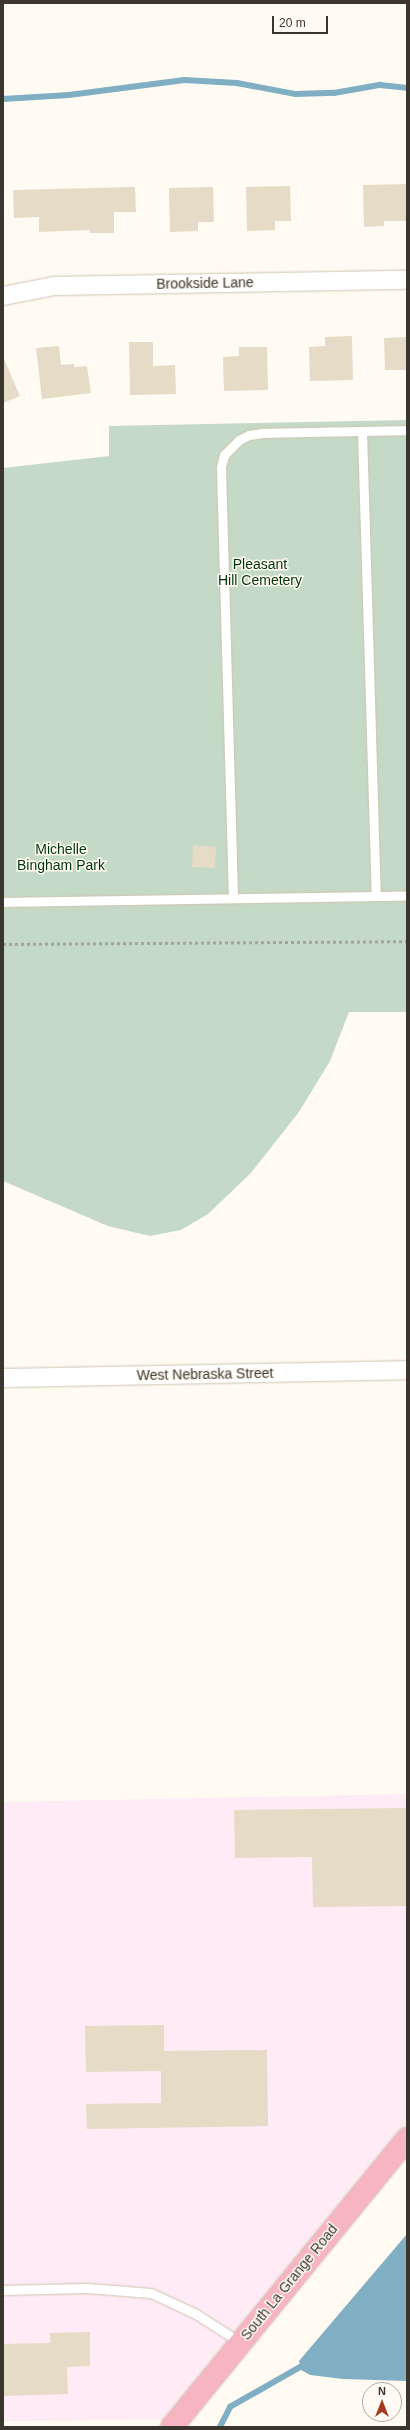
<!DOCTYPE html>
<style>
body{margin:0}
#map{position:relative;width:410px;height:2430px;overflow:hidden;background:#fffbf3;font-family:Arial,sans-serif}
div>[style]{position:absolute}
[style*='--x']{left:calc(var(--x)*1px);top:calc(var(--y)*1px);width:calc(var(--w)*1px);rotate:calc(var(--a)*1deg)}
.commercial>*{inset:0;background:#feebf5}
.green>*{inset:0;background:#c5dac6}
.water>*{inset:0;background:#80aec3}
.stream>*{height:5.5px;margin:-2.75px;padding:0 2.75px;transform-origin:2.75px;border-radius:2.75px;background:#80aec3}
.building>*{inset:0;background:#e5dbc6}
.path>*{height:2.5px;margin-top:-1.25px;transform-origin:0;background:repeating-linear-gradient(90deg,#a7a39b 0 3px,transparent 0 6px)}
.roads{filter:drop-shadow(0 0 1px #cfc5b1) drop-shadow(0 0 1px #cfc5b1)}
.service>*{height:9px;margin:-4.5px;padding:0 4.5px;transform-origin:4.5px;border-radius:4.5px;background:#fff}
.minor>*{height:18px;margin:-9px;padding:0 9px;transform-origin:9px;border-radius:9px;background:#fff}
.primary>*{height:22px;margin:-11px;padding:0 11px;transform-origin:11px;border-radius:11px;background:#f7b4c1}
span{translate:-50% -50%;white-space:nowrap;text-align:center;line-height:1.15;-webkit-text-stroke:3px #fffbf3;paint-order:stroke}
.street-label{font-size:14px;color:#3a362e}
.park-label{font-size:14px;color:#00350b}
.frame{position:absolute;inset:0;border:4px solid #3a362e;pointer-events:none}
.north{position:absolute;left:362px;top:2382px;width:40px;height:40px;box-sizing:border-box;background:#fffbf3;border:1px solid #b0aca4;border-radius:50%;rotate:0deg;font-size:11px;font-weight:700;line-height:16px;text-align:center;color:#3a362e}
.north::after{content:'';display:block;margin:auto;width:14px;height:18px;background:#a43b22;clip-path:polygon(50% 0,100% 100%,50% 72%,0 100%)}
.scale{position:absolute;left:272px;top:16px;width:56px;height:18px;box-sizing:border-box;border:2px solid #3a362e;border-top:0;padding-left:5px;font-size:12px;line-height:14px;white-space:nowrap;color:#3a362e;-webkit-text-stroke:3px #fffbf3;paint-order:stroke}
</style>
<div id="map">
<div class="commercial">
<i style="clip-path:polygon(407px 1794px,407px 2127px,239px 2333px,162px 2420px,3px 2421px,3px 1802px)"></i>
</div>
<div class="green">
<i style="clip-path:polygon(407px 420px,407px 1012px,349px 1012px,330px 1061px,299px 1112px,250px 1174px,208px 1214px,181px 1230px,150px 1236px,108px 1226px,3px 1181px,3px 468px,109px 456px,109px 426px)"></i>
</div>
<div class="water">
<i style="clip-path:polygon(407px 2234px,407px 2381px,343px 2379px,310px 2375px,301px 2370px,299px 2361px)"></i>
</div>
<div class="stream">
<i style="--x:3;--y:99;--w:66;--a:-3.5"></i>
<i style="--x:69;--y:95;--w:116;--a:-7.4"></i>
<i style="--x:184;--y:80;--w:53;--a:3.2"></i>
<i style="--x:237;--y:83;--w:60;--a:10.6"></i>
<i style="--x:296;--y:94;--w:38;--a:-2"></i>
<i style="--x:334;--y:93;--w:47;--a:-9.9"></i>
<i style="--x:380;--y:85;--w:27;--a:6"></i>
<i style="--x:220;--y:2427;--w:22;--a:-63"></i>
<i style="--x:230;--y:2407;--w:81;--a:-29.7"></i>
</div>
<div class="building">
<i style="clip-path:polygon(407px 184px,407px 221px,384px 221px,384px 226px,364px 227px,363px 185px)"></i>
<i style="clip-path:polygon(290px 186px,291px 221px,275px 221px,275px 230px,247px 231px,246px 187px)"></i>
<i style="clip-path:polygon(135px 187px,136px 212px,114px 212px,114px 233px,90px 233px,90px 230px,39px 232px,39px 217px,14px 218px,13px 190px)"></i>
<i style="clip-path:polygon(213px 187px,214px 222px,198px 222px,198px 231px,170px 232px,169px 188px)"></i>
<i style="clip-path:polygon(352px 336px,353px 380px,310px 381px,309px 347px,325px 346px,325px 337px)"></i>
<i style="clip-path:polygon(407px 337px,407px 370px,385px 370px,384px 338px)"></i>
<i style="clip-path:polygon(129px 342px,153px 342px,153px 366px,175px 365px,176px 394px,130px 395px)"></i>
<i style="clip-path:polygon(59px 346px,61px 365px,74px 364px,74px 367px,87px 366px,91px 393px,42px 399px,36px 348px)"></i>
<i style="clip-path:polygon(239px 347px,267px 347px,268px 390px,224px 391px,223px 357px,239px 356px)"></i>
<i style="clip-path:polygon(3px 357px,20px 396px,3px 403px)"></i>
<i style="clip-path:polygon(193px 845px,216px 847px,215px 868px,192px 867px)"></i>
<i style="clip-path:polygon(407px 1808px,407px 1906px,313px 1907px,312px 1857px,235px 1858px,234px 1810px)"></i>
<i style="clip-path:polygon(164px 2025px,164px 2051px,267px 2050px,268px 2126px,87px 2129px,86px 2104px,161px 2103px,161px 2071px,86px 2072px,85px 2026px)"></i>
<i style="clip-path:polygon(90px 2332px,90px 2366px,67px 2367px,68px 2394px,3px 2396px,3px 2344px,50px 2343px,50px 2333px)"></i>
</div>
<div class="path">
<i style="--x:3;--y:944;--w:404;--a:-0.4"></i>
</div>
<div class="roads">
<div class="service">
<i style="--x:362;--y:431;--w:465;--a:88.3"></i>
<i style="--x:233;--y:898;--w:431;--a:-91.6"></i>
<i style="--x:221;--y:467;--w:12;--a:-76"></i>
<i style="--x:224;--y:455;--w:21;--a:-45"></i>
<i style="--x:239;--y:440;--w:11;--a:-27"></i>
<i style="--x:249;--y:435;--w:14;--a:-8"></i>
<i style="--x:263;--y:433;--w:144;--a:-1.2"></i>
<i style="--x:3;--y:902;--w:404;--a:-0.9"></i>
<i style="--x:3;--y:2290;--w:84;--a:-1.4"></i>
<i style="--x:87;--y:2288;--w:64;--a:4.5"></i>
<i style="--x:151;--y:2293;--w:50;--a:25"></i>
<i style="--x:196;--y:2314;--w:52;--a:32.5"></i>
</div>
<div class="minor">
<i style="--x:3;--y:296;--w:52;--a:-11.1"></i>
<i style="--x:54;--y:286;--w:353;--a:-1"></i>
<i style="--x:3;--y:1378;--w:404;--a:-1.1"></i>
</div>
<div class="primary">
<i style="--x:172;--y:2427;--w:372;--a:-50.8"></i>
</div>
</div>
<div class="street-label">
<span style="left:205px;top:283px;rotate:-1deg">Brookside Lane</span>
<span style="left:205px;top:1374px;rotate:-1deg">West Nebraska Street</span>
<span style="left:289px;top:2282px;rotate:-51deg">South La Grange Road</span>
</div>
<div class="park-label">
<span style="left:260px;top:572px">Pleasant<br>Hill Cemetery</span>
<span style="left:61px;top:857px">Michelle<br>Bingham Park</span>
</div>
<div class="frame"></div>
<div class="north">N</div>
<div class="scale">20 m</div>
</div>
